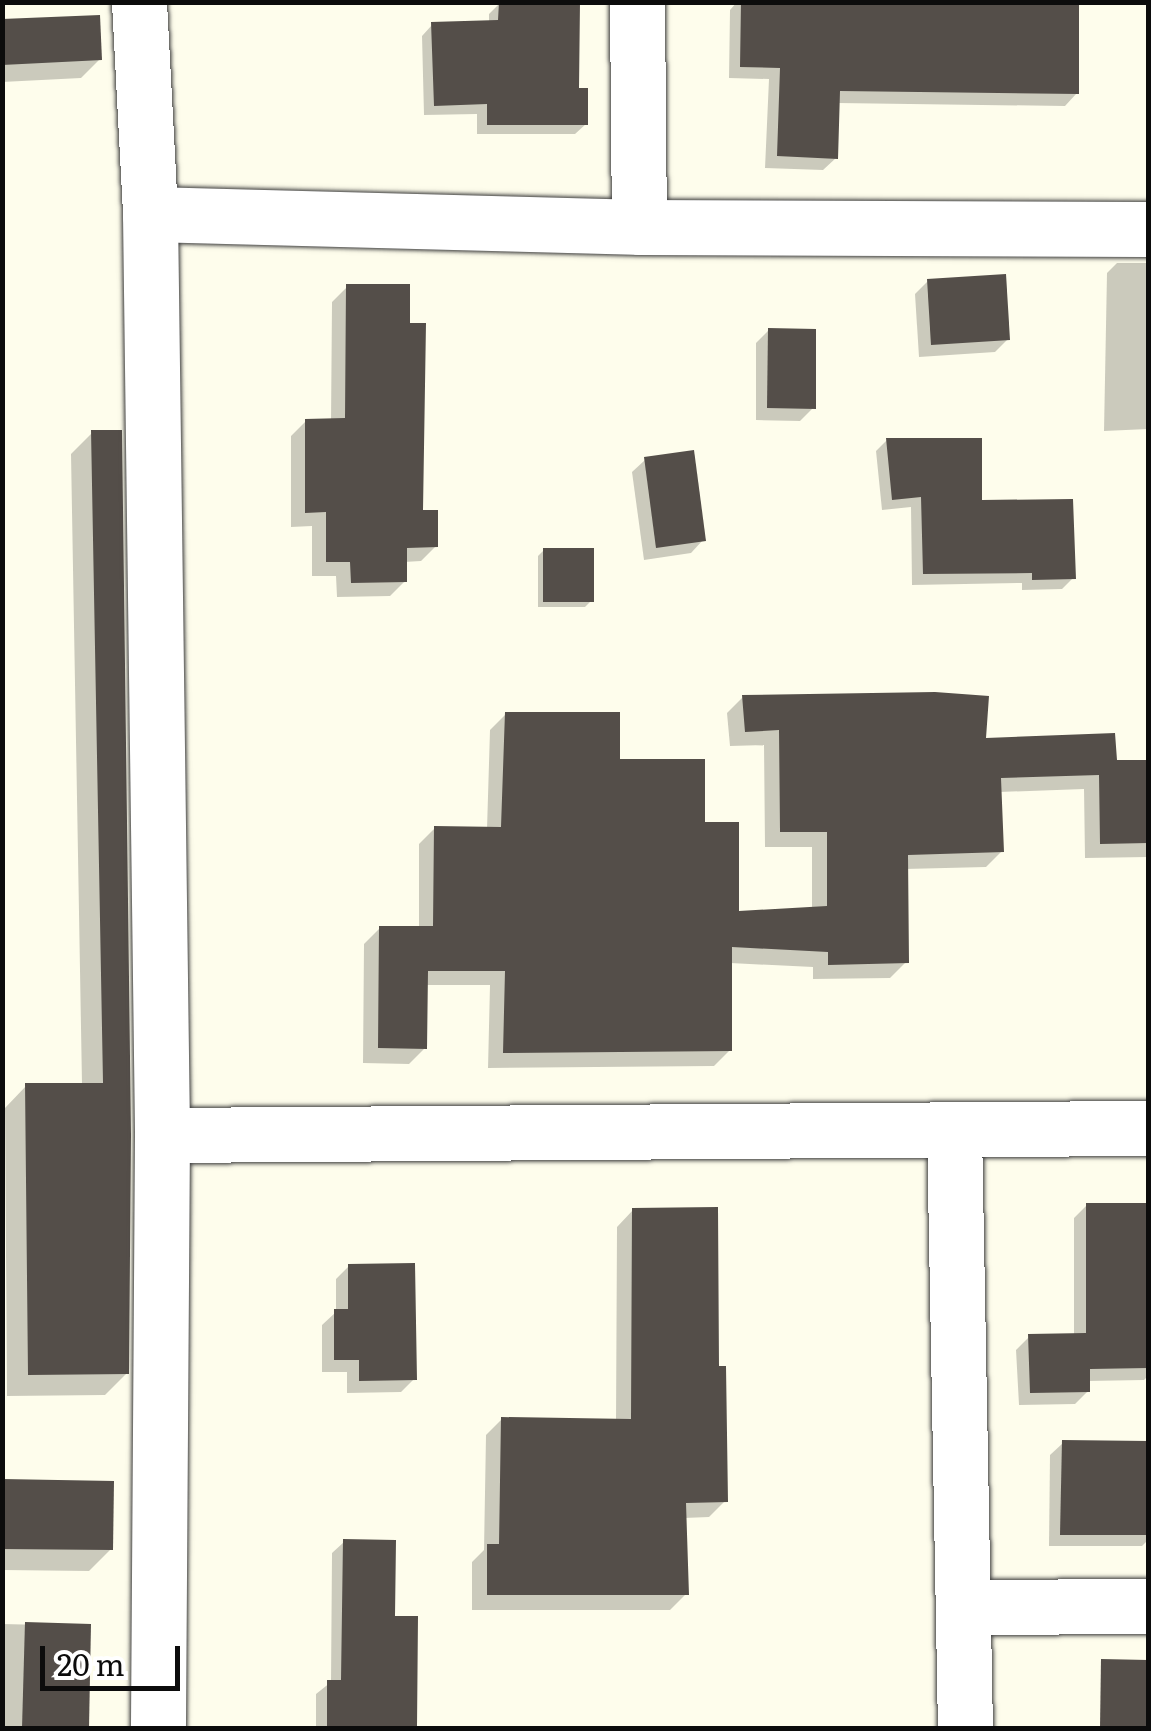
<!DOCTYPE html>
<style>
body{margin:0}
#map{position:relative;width:1151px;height:1731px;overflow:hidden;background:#fefdec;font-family:Literata,serif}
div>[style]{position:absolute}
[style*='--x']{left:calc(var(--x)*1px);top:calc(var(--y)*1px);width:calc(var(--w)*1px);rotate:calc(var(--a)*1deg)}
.shadow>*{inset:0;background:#0003}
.building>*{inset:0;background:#544e49}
.roads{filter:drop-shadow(0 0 2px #3f3f3f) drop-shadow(0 0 2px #3f3f3f)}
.minor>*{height:55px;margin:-27.5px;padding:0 27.5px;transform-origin:27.5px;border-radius:27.5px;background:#fff}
span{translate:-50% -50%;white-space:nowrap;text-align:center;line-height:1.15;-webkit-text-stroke:10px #fff;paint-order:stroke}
.frame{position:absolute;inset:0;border:5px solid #0c0c0c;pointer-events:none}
.scale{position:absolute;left:40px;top:1646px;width:140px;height:45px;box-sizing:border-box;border:5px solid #0c0c0c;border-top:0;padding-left:12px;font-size:30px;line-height:35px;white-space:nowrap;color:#0c0c0c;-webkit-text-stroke:8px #fff;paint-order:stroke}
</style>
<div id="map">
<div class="shadow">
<i style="clip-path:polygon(737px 2px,974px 2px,1077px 93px,1065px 106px,837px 103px,836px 158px,823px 170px,765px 168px,769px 79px,729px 78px,730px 10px)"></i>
<i style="clip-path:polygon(500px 3px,576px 91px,586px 124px,575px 134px,477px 134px,477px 114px,424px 115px,422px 36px,432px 25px,489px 23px,489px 14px)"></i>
<i style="clip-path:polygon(2px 22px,100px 59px,81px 78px,2px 82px)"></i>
<i style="clip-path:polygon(1117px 263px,1148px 263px,1148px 429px,1104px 431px,1107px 273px)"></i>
<i style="clip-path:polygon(928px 281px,1008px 339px,995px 352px,919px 357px,915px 294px)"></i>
<i style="clip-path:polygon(347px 287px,420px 513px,436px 546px,421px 561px,404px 562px,405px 581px,390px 596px,337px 597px,336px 576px,312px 576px,312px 526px,291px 527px,291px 436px,306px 421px,331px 421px,332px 302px)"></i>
<i style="clip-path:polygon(769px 330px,813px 408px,800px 421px,756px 420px,756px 343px)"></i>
<i style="clip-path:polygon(92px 433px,127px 1373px,105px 1395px,7px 1396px,5px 1108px,26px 1086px,82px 1085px,71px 454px)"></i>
<i style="clip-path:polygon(887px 440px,1073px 578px,1062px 589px,1022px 590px,1022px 583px,912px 585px,911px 507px,882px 510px,876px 451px)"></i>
<i style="clip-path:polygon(645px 460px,703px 540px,691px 553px,644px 560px,632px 472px)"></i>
<i style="clip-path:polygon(544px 550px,591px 601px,585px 607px,538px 607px,538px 556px)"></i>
<i style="clip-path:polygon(743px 697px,1115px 763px,1148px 762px,1148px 857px,1085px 858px,1084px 789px,999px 792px,1002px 851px,986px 867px,905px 869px,906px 962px,890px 978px,813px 979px,813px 967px,730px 963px,730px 1050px,714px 1066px,488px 1068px,490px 985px,425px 985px,425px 1048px,409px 1064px,363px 1063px,364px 944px,380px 928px,419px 928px,419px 844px,435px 828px,487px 829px,490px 730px,506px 714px,617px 761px,703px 825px,736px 914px,812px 909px,812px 847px,765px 847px,764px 745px,730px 746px,727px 713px)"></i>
<i style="clip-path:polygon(1087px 1205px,1148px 1205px,1148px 1376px,1144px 1380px,1087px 1381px,1088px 1391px,1075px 1404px,1019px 1405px,1016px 1350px,1029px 1337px,1074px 1336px,1074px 1218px)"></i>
<i style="clip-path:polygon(633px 1210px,716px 1369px,725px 1501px,709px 1517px,684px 1518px,686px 1594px,670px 1610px,472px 1610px,472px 1562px,484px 1550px,486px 1435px,502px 1419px,616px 1421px,617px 1227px)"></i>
<i style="clip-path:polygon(349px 1266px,414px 1379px,401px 1392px,347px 1393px,347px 1372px,322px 1372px,322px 1325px,336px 1312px,336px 1279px)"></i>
<i style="clip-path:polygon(1063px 1443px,1148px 1443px,1148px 1540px,1142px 1546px,1049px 1546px,1050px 1455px)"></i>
<i style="clip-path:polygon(2px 1482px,111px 1549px,89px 1571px,2px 1570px)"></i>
<i style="clip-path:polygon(344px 1542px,392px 1619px,413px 1728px,316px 1728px,316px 1694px,331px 1682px,332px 1553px)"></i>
<i style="clip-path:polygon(2px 1624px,89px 1626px,87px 1728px,2px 1728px)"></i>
<i style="clip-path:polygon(1118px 1662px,1148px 1663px,1148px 1728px,1109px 1728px,1106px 1674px)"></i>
</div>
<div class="building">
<i style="clip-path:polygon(499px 2px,580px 2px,579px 88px,588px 88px,588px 125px,487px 125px,487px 104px,434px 106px,431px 22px,498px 20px)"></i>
<i style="clip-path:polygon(741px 2px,1079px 2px,1079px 94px,840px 91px,838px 159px,777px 156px,780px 68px,740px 67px)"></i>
<i style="clip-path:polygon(100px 15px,102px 60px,2px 65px,2px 19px)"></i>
<i style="clip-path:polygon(1006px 274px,1010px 340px,931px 345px,927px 279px)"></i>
<i style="clip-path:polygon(346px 284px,410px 284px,410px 323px,426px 323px,423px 510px,438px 510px,438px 547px,407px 548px,407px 582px,351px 583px,350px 562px,326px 562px,326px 512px,305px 513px,305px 419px,345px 418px)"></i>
<i style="clip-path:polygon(768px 328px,816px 329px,816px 409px,767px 408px)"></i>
<i style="clip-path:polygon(91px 430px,122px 430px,131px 1135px,129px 1374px,28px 1375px,25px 1083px,103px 1083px)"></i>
<i style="clip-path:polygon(886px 438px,982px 438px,982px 500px,1073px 499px,1076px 579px,1032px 580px,1032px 573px,923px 574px,921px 497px,892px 500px)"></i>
<i style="clip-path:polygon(694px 450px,706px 541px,656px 548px,644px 457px)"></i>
<i style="clip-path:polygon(543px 548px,594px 548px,594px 602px,543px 602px)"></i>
<i style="clip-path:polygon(935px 692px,989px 696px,986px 738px,1115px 733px,1117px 760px,1148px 760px,1148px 843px,1100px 844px,1099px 775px,1001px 778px,1004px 852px,908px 855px,909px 963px,828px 965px,828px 952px,732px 947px,732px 1051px,503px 1053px,505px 971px,428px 971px,427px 1049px,378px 1048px,379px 926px,433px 926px,434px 826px,501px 827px,505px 712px,620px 712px,620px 759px,705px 759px,705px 822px,739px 822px,739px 911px,827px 906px,827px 832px,780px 832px,779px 730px,745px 732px,742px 695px)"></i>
<i style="clip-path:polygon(1086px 1203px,1148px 1203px,1148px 1368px,1090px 1369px,1090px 1392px,1030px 1393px,1028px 1334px,1086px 1333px)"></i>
<i style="clip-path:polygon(718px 1207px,719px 1366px,726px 1366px,728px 1502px,686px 1503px,689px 1595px,487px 1595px,487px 1544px,499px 1544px,501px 1417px,631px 1419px,632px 1208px)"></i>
<i style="clip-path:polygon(415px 1263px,417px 1380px,359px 1381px,359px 1360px,334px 1360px,334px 1309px,348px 1309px,348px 1264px)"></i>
<i style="clip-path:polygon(1062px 1440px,1148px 1441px,1148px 1535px,1060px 1535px)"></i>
<i style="clip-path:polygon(2px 1479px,114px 1481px,113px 1550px,2px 1549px)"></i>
<i style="clip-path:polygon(343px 1539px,396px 1540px,395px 1616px,418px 1616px,417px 1727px,327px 1726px,327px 1680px,341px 1680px)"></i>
<i style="clip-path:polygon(25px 1622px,91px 1624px,89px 1728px,22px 1728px)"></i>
<i style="clip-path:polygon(1101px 1659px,1148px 1660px,1148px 1728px,1100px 1728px)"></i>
</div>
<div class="roads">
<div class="minor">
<i style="--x:139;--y:2;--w:212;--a:87"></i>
<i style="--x:150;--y:214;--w:921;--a:89.25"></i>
<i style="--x:162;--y:1135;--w:593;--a:90.39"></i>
<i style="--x:637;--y:2;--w:225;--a:89.5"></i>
<i style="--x:150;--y:214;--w:489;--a:1.5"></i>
<i style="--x:639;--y:227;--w:509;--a:0.23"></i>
<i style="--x:954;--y:1130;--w:598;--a:88.95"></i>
<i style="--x:162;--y:1135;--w:986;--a:-0.41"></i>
<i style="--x:963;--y:1607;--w:185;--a:-0.3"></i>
</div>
</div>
<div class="frame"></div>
<div class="scale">20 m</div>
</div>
